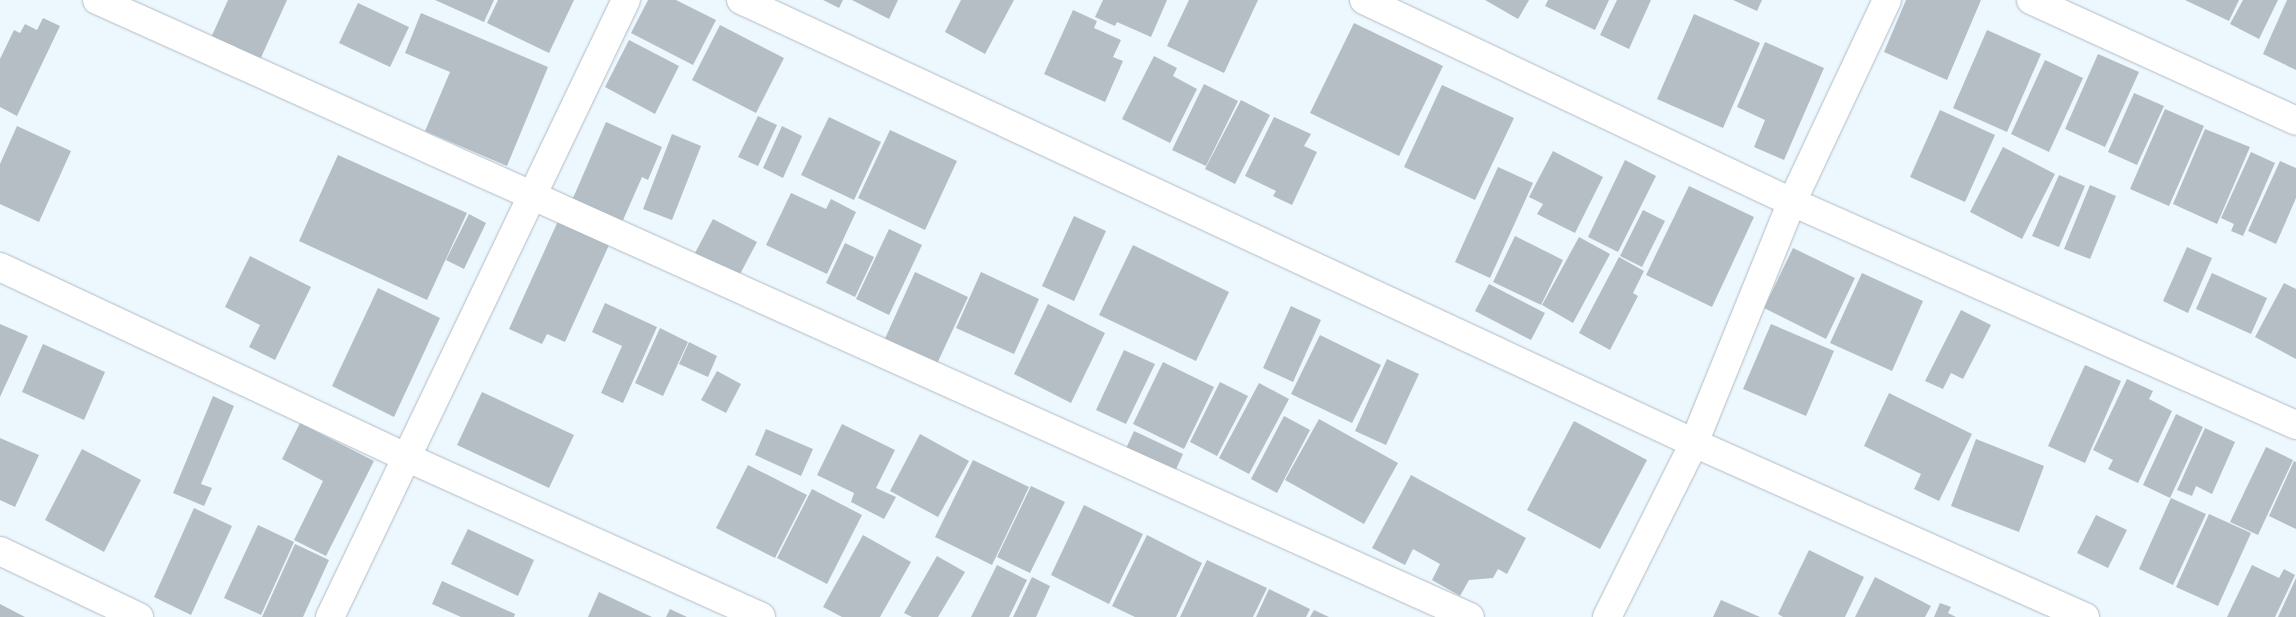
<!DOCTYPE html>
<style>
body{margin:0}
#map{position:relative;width:2296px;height:617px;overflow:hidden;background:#edf7fe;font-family:"Space Grotesk",sans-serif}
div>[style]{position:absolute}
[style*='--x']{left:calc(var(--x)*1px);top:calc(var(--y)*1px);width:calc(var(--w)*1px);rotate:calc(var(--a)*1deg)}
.building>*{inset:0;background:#b5bec5}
.roads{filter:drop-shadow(0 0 1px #b1bbc2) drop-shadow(0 0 1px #b1bbc2)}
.minor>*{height:28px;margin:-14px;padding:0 14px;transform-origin:14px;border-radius:14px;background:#fff}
.tertiary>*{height:28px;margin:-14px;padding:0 14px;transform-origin:14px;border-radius:14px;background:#fff}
span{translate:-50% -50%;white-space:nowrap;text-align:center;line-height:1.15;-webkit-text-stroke:4px #fff;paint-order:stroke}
</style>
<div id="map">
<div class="building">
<i style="clip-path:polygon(228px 0,287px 0,259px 62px,210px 40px)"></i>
<i style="clip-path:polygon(435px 0,494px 0,484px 22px)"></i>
<i style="clip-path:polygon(498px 0,574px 0,549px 53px,487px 23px)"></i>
<i style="clip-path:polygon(648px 0,676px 0,716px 20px,693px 65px,631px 33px)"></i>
<i style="clip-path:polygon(823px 0,843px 0,839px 8px)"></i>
<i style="clip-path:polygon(852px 0,898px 0,889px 19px)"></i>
<i style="clip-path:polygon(961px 0,1014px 0,985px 54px,945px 32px)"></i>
<i style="clip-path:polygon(1103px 0,1167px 0,1151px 37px,1117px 22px,1115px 26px,1095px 17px)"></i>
<i style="clip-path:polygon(1189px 0,1258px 0,1224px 73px,1167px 46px)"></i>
<i style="clip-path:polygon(1485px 0,1529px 0,1518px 19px)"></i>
<i style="clip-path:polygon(1548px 0,1609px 0,1595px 30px,1545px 6px)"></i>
<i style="clip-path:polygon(1617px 0,1651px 0,1629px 49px,1600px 35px)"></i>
<i style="clip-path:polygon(1733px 0,1762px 0,1757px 11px)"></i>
<i style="clip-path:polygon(1906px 0,1981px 0,1947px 80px,1884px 52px)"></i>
<i style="clip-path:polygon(2185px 0,2239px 0,2229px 21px)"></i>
<i style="clip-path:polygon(2243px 0,2278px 0,2259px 39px,2230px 24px)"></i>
<i style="clip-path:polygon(2287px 0,2296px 0,2296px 70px,2263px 54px)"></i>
<i style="clip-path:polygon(358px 3px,409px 27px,390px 67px,339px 43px)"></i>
<i style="clip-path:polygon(1073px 10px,1097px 21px,1094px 28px,1121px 40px,1113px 57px,1123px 61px,1105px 102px,1044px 74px)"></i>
<i style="clip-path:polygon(421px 13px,548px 67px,507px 166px,425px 131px,450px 72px,405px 53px)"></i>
<i style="clip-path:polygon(1694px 14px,1760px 43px,1723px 128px,1657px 99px)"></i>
<i style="clip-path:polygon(43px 18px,60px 26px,17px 116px,0 107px,0 59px,14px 30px,20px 33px,25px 24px,37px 30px)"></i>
<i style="clip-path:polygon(1354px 23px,1443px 66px,1399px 156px,1310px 113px)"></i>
<i style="clip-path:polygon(720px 25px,784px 58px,756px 113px,692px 80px)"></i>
<i style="clip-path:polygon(1987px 30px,2041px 54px,2007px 132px,1953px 108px)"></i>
<i style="clip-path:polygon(629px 40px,679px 66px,655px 114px,605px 87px)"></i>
<i style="clip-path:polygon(1765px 42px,1824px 68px,1784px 160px,1754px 147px,1765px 120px,1737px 107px)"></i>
<i style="clip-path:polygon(2098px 54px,2139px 72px,2105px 147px,2065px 129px)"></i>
<i style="clip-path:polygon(1154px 56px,1177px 68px,1173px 76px,1197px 89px,1170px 143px,1122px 119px)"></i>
<i style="clip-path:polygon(2045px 60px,2083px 78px,2049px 152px,2011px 134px)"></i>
<i style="clip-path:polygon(1204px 84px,1238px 101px,1206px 166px,1172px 150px)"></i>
<i style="clip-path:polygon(1442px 85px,1514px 118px,1475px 200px,1404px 167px)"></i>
<i style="clip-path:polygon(2134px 93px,2164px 106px,2137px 165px,2108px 152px)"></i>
<i style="clip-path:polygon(1241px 100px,1270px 115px,1235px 184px,1205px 169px)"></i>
<i style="clip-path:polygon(2165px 109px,2204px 126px,2169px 206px,2130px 189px)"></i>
<i style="clip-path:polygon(1940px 110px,1995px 135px,1965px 202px,1910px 177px)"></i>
<i style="clip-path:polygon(758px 116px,777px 125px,758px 166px,738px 157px)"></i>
<i style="clip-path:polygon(829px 117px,881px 142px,854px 200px,801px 175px)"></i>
<i style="clip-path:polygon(1274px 117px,1311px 134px,1304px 146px,1317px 152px,1292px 205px,1273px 196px,1276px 191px,1245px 176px)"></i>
<i style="clip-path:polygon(606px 122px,662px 147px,648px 180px,642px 177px,620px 227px,570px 205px)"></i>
<i style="clip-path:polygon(17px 126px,71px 151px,39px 222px,0 204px,0 164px)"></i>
<i style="clip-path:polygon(782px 126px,802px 136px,783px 178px,763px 168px)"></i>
<i style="clip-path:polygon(2205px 129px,2250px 147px,2217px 224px,2173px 204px)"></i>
<i style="clip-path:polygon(890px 130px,957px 161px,925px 230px,858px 198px)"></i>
<i style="clip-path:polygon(672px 134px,701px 146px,672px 220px,643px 209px)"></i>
<i style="clip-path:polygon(2003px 147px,2055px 174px,2022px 239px,1970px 212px)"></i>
<i style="clip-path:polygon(1553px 151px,1603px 177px,1575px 233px,1537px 214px,1543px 204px,1529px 197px)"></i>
<i style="clip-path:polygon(2251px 152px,2275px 163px,2243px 236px,2231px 231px,2234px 224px,2221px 218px)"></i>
<i style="clip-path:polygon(338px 155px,467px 213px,427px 300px,299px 241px)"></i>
<i style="clip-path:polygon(1625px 160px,1656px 176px,1618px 252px,1588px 237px)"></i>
<i style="clip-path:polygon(2280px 161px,2296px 168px,2296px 198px,2276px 244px,2248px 231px)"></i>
<i style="clip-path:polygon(1498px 167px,1533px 183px,1490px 278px,1455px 262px)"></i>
<i style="clip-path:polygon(2059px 175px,2085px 186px,2059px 247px,2032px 236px)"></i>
<i style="clip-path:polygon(2090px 185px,2116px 196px,2090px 259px,2064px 249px)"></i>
<i style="clip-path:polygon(1689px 186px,1754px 217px,1712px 307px,1646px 275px)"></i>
<i style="clip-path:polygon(791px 193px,826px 209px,831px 199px,856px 212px,827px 274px,766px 245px)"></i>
<i style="clip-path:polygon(1643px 210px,1665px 221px,1642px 267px,1620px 256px)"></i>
<i style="clip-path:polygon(469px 214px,486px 223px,464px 269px,446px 260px)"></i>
<i style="clip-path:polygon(1074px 216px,1106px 231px,1074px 301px,1042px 286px)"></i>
<i style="clip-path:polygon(713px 219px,757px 242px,739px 276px,695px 253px)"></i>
<i style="clip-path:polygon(558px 221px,609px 245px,565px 342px,547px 334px,542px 344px,509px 329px)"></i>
<i style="clip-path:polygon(889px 229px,922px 245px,889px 315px,856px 299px)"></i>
<i style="clip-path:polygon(1515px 236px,1563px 260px,1541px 305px,1493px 282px)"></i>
<i style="clip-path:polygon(1579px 237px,1610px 254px,1573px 323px,1542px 305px)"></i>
<i style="clip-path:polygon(845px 243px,874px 257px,855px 297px,826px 283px)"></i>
<i style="clip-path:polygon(1133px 245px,1229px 292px,1196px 361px,1099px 315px)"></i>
<i style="clip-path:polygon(2187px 247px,2212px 258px,2188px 313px,2163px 301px)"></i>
<i style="clip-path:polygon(1793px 248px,1855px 278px,1826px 339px,1764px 308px)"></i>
<i style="clip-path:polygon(250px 256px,311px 287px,275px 360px,249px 347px,260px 325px,225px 307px)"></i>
<i style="clip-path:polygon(1619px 257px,1644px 271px,1633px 293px,1638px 296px,1610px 350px,1579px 333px)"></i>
<i style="clip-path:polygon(915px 272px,968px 297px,935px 368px,883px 343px)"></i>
<i style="clip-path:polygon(981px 272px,1039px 299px,1014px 354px,956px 328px)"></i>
<i style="clip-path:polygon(1862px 273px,1923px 301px,1892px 371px,1830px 343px)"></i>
<i style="clip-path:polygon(2212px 273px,2267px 298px,2251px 334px,2196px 309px)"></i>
<i style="clip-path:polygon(2284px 283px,2296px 289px,2296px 359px,2255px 337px)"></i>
<i style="clip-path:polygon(1489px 284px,1545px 313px,1531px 340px,1475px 311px)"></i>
<i style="clip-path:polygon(378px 288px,440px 318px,394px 417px,332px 386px)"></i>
<i style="clip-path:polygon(605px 303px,657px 327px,623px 403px,601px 393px,622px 346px,592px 332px)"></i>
<i style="clip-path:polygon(1048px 304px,1105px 333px,1071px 403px,1014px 374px)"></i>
<i style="clip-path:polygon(1291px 306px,1321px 320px,1293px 382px,1263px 368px)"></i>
<i style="clip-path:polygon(1961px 310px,1991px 325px,1963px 379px,1951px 373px,1943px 389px,1925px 381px)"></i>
<i style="clip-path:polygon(0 324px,28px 336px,0 397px)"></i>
<i style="clip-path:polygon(1771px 324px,1834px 351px,1806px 416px,1743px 389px)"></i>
<i style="clip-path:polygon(660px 328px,688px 342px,663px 396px,635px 383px)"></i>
<i style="clip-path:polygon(1320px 335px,1381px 365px,1352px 423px,1291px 394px)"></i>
<i style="clip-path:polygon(689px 342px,717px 356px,708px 377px,679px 364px)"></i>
<i style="clip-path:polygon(43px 344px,105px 372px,84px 420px,22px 392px)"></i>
<i style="clip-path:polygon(1124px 350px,1155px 364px,1126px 424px,1096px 410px)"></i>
<i style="clip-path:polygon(1387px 359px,1419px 374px,1386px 445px,1355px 431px)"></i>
<i style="clip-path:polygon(1163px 362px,1214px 387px,1184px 449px,1133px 424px)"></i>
<i style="clip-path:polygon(2085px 365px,2121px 381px,2085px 463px,2048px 446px)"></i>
<i style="clip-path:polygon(717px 371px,741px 384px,726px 413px,701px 400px)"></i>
<i style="clip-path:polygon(2127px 379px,2153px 391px,2149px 399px,2172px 411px,2138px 483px,2108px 469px,2113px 460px,2093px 450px)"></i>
<i style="clip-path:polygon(1220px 382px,1248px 396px,1217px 456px,1190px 442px)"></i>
<i style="clip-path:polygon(1259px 383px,1289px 399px,1249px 474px,1219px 458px)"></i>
<i style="clip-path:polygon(482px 392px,574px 435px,549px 488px,457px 445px)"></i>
<i style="clip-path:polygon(1889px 393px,1972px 434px,1939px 501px,1914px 489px,1921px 474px,1864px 446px)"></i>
<i style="clip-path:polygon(213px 396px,234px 406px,201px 484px,212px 488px,204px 506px,173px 493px)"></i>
<i style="clip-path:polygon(2176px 414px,2203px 427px,2170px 498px,2143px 485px)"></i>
<i style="clip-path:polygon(1284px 416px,1310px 430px,1277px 493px,1251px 479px)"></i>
<i style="clip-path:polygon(1319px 419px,1398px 463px,1364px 524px,1285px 480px)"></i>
<i style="clip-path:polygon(1574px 421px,1647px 460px,1600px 549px,1527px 510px)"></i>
<i style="clip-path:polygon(300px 423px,374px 461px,326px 556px,294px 540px,323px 481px,282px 459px)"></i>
<i style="clip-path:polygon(842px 424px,895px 450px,876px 488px,896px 497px,884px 519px,851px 502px,854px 493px,817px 475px)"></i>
<i style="clip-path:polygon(2205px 428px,2235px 442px,2212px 494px,2196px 486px,2192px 496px,2177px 490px)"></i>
<i style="clip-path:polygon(766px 429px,813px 449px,801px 476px,755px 455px)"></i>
<i style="clip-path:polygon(1134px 431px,1183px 454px,1173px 476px,1124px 453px)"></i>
<i style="clip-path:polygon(920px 434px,969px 461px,938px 517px,890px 491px)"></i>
<i style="clip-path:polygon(0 438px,39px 455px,15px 507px,0 500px)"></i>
<i style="clip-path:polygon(1976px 439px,2044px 466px,2019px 532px,1951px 506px)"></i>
<i style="clip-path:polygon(2266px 447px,2293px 460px,2258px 535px,2230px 522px)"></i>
<i style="clip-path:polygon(82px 449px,141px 480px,104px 552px,45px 520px)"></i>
<i style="clip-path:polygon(973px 460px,1029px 487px,992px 565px,935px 537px)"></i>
<i style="clip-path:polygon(2294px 461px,2296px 462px,2296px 529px,2269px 516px)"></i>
<i style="clip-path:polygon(748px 465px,807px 495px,775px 558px,716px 528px)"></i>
<i style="clip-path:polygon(1411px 475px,1526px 538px,1507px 574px,1498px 569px,1493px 578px,1469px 580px,1460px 596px,1432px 580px,1440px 564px,1413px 549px,1405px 565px,1372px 548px)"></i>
<i style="clip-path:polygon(1031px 486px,1065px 502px,1030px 573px,997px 557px)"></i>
<i style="clip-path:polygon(812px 489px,862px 515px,827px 584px,777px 558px)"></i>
<i style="clip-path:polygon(2171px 498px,2206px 514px,2173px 585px,2139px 569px)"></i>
<i style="clip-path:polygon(1084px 505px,1143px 534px,1109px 604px,1051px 575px)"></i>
<i style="clip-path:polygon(194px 508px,232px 526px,191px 615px,154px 597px)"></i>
<i style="clip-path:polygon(2209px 514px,2251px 533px,2218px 606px,2176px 587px)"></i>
<i style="clip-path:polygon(2096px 515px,2127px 530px,2108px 568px,2077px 553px)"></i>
<i style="clip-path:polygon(258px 525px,294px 542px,261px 615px,224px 598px)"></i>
<i style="clip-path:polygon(468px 529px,534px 560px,518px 596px,451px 564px)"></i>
<i style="clip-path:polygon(863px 535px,911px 562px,880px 617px,842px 617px,823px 607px)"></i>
<i style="clip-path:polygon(1147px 535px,1202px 563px,1176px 617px,1135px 617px,1112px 606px)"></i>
<i style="clip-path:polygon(295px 544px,329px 560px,303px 617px,262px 617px)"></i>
<i style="clip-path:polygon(1809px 550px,1864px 577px,1845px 617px,1783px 617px,1778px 614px)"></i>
<i style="clip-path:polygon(937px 556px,965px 572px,938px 617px,912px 617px,904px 613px)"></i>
<i style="clip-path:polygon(1207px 560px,1267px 588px,1253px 617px,1180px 617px)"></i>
<i style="clip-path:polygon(997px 565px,1027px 580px,1009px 617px,971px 617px)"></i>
<i style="clip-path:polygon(2252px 565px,2279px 578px,2284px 569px,2295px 575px,2275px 617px,2227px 617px)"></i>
<i style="clip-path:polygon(1032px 577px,1050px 586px,1036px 617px,1013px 617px)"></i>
<i style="clip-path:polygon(1875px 577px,1931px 606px,1925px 617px,1855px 617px)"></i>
<i style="clip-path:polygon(2296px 578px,2296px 617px,2278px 617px)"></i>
<i style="clip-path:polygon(442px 581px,515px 614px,514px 617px,461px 617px,432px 604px)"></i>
<i style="clip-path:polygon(1269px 589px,1310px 609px,1306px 617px,1256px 617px)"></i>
<i style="clip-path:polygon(599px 592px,652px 617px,588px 617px)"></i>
<i style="clip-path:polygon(1721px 600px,1760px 617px,1713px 617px)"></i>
<i style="clip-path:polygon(1940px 603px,1951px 607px,1948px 613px,1956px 617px,1934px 617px)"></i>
<i style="clip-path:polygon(0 604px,25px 617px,0 617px)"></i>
<i style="clip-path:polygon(670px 609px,687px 617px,666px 617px)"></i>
<i style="clip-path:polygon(1314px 610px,1329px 617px,1310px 617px)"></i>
</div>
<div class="roads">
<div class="minor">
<i style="--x:97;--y:0;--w:1505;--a:24.2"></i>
<i style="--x:741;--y:0;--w:1051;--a:24.93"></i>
<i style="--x:1694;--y:443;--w:428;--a:24"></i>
<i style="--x:1364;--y:0;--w:473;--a:25.3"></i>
<i style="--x:1792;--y:202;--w:551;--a:23.87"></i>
<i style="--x:2031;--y:0;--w:291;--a:24.5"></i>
<i style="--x:0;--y:267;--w:450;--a:25.1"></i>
<i style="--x:408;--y:458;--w:387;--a:24.2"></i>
<i style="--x:0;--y:551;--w:154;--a:25.4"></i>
<i style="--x:1607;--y:617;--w:195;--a:-63.4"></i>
<i style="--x:1694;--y:443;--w:260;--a:-67.9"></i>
<i style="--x:1792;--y:202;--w:223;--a:-64.8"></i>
</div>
<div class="tertiary">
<i style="--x:330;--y:617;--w:684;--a:-64.37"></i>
</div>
</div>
</div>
